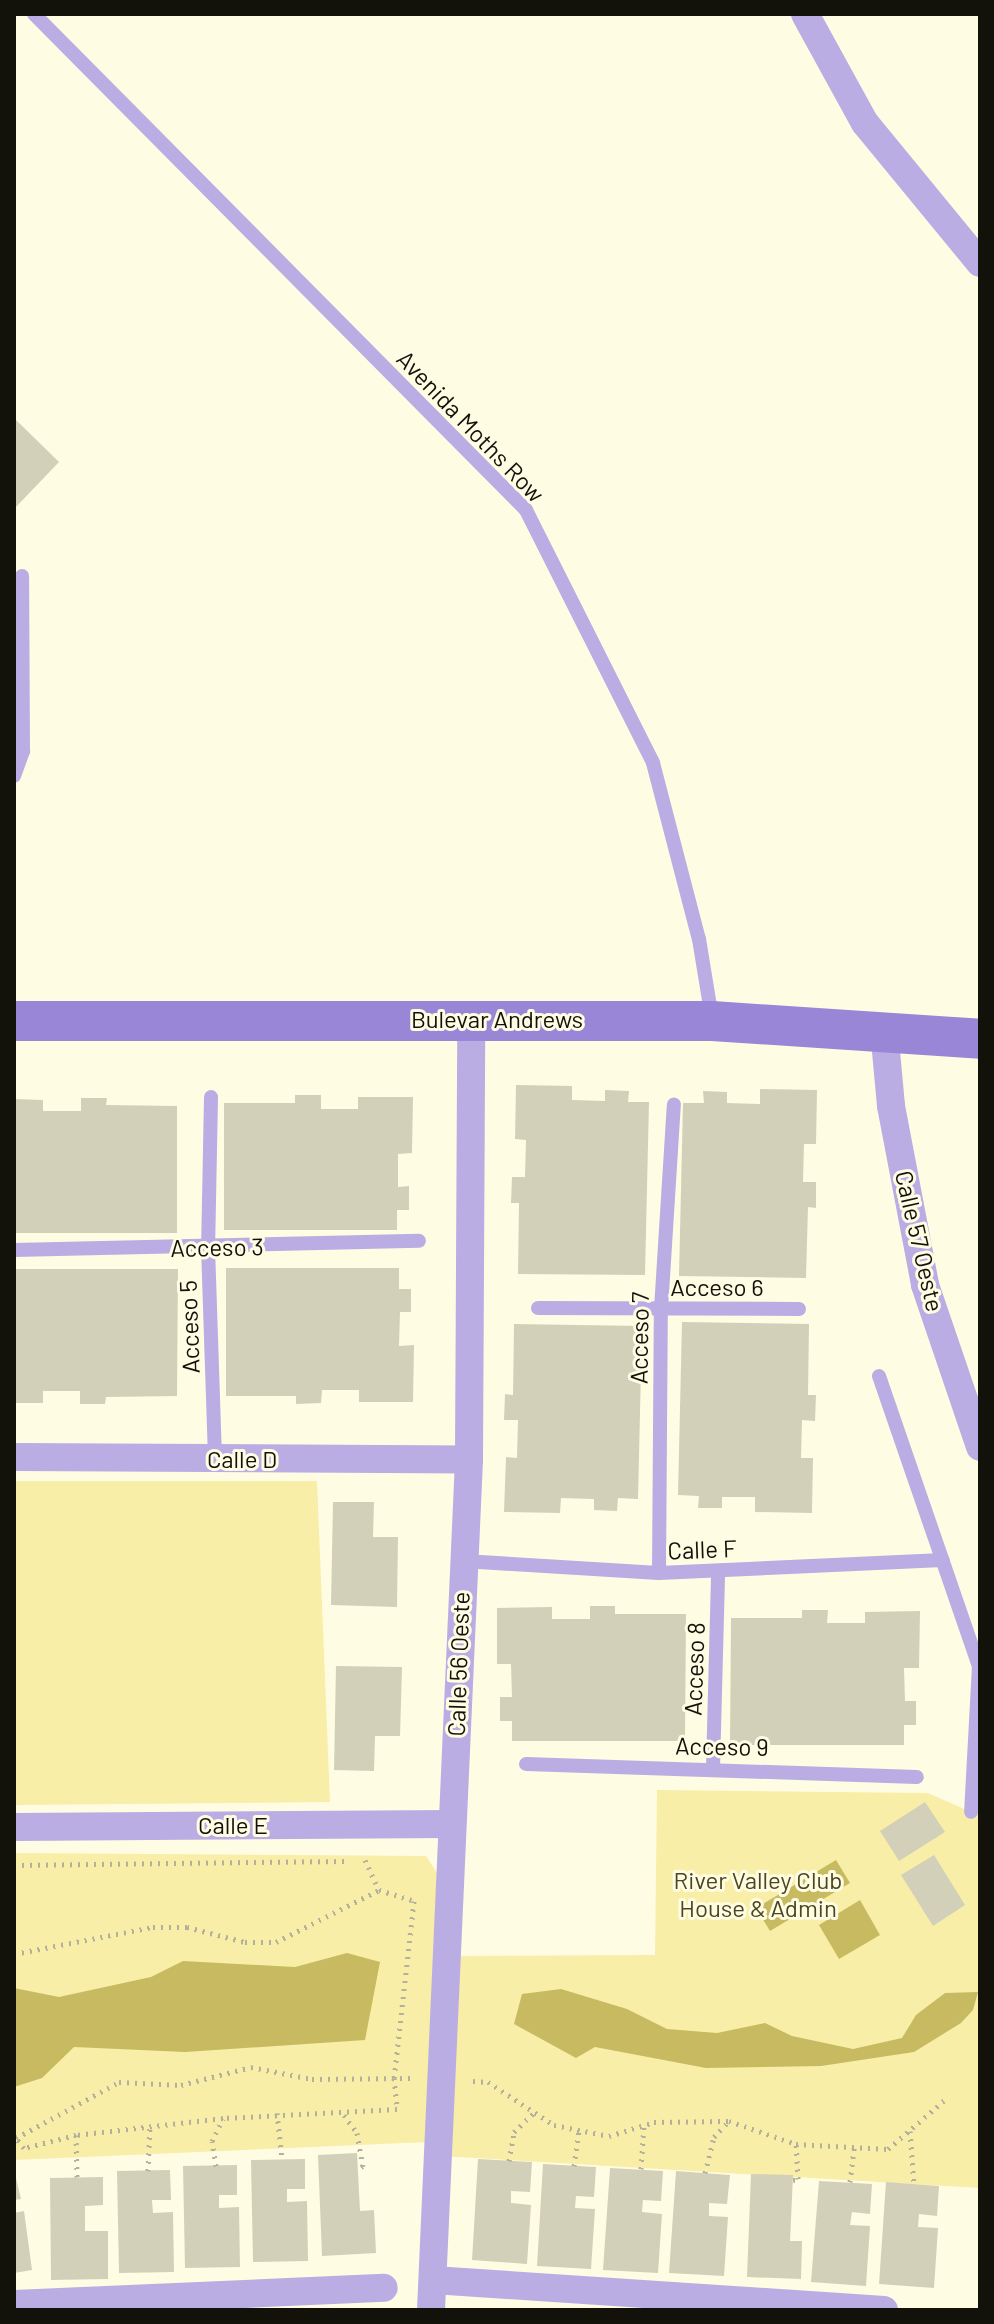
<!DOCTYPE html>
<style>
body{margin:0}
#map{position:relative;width:994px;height:2324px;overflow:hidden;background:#fffce4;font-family:Barlow,sans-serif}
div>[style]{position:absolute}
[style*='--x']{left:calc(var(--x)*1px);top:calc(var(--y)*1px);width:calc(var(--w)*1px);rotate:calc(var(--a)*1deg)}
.green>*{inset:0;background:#f8eea7}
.water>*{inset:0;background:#c7ba60}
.building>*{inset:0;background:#d3d0b9}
.path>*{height:5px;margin-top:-2.5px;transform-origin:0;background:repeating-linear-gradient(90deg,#b3b09d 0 2px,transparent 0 8px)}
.lane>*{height:14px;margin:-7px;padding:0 7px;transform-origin:7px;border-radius:7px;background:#b9ade4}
.street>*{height:28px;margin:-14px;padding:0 14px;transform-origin:14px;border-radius:14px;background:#b9ade4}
.secondary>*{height:40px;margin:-20px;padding:0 20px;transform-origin:20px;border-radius:20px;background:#9986d6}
span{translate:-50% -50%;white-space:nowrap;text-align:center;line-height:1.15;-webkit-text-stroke:6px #fffce4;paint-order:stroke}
.street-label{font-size:24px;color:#13120a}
.park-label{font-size:24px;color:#4b461f}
.frame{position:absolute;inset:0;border:16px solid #13120a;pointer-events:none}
</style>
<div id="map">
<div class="green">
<i style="clip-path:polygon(14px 1481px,317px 1481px,330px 1802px,14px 1805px)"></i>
<i style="clip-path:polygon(657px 1790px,928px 1793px,980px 1816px,980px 2188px,441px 2156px,449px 1956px,655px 1955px)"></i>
<i style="clip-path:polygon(14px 1853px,426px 1856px,437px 1873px,428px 2142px,14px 2160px)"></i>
</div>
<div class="water">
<i style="clip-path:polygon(836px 1860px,850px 1883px,770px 1931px,756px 1908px)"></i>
<i style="clip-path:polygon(860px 1900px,880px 1935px,839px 1959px,819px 1925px)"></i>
<i style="clip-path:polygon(347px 1953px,380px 1962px,365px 2040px,185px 2052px,74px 2047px,42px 2078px,14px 2087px,14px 1988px,59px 1997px,151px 1977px,183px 1961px,295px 1967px)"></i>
<i style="clip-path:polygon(561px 1989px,627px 2009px,667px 2029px,717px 2033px,765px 2023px,792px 2036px,853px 2049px,902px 2038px,916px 2015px,945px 1993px,978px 1992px,973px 2010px,961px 2023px,914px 2052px,821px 2066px,706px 2068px,595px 2047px,576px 2058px,514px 2024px,522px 1994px)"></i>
</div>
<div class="building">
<i style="clip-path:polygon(14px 418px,59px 462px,14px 509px)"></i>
<i style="clip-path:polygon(516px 1085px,572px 1086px,572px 1100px,605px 1101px,605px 1090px,629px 1091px,628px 1102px,649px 1102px,645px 1275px,518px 1274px,519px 1203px,511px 1203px,512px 1177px,525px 1177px,526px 1140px,515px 1139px)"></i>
<i style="clip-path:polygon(760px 1089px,817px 1090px,816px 1144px,804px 1144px,803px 1182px,816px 1182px,816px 1208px,808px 1207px,806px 1278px,679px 1276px,683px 1103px,704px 1103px,703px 1091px,727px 1092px,727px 1103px,760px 1104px)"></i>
<i style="clip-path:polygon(295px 1095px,321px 1095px,321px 1109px,358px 1109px,358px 1097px,413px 1097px,412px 1153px,398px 1154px,398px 1187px,409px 1186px,409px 1210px,397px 1210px,397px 1230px,224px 1230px,224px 1103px,295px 1103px)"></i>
<i style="clip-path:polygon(81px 1098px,107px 1098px,106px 1105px,177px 1106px,177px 1233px,14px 1233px,14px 1099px,43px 1100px,43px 1111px,81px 1111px)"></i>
<i style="clip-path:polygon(226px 1268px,399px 1268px,399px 1289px,411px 1289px,411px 1312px,400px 1312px,399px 1346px,414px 1345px,413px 1402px,359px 1402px,359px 1390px,322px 1390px,321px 1403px,296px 1404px,296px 1396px,226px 1396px)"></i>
<i style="clip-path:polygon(14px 1269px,178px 1269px,177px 1396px,106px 1397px,105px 1404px,80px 1404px,80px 1391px,43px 1391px,43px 1403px,14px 1403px)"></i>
<i style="clip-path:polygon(682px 1322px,809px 1324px,808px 1395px,816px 1395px,815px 1421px,802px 1420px,801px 1458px,813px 1458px,812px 1513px,755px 1512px,755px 1497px,722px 1497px,722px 1508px,698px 1508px,699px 1496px,678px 1495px)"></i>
<i style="clip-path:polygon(514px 1324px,642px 1326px,638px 1499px,618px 1498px,617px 1511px,594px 1510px,594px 1499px,561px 1498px,560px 1513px,504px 1512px,506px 1457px,517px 1458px,518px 1420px,504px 1420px,505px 1394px,513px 1395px)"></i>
<i style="clip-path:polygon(333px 1502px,374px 1502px,373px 1537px,398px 1537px,397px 1607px,331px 1605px)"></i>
<i style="clip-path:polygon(590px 1606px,615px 1606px,615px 1614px,686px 1614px,685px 1741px,512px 1741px,512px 1721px,500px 1721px,500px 1697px,512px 1697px,511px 1664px,497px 1664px,497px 1608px,552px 1607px,552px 1619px,590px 1619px)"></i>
<i style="clip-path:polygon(802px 1610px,828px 1610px,827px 1623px,865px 1623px,865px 1612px,920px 1611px,919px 1668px,904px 1668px,905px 1701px,916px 1701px,916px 1725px,904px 1725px,904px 1745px,730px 1745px,731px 1618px,802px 1618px)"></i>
<i style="clip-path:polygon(336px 1666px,402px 1667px,400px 1736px,375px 1736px,374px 1771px,334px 1770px)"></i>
<i style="clip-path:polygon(925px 1802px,945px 1832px,899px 1861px,880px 1831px)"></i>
<i style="clip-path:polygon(934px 1855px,965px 1905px,933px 1926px,901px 1875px)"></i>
<i style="clip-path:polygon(357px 2153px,360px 2211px,374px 2210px,376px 2253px,322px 2256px,318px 2155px)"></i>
<i style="clip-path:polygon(305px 2159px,305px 2189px,287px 2189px,287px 2202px,307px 2201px,308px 2261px,253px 2262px,251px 2160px)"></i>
<i style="clip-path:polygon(478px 2159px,532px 2162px,530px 2192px,511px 2191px,511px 2203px,531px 2205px,527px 2264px,472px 2260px)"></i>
<i style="clip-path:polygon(543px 2164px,596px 2167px,594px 2197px,576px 2196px,575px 2208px,595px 2209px,591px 2269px,537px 2266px)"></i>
<i style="clip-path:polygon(237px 2165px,237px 2195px,219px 2195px,219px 2208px,239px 2207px,240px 2267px,185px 2268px,183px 2166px)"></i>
<i style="clip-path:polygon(610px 2168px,663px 2171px,661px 2201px,643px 2200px,642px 2212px,662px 2214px,658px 2273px,603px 2270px)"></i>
<i style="clip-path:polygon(14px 2170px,21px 2199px,14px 2200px)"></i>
<i style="clip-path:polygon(170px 2170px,171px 2200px,152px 2200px,153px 2213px,173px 2212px,174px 2272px,119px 2273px,117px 2171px)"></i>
<i style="clip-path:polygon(676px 2171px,730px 2175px,727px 2204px,709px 2203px,709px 2216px,728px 2217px,724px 2276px,669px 2273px)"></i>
<i style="clip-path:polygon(751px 2174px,793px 2175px,790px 2241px,802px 2241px,801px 2279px,747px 2277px)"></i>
<i style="clip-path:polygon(103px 2177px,103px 2205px,85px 2206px,85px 2231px,108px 2231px,108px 2279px,51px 2280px,50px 2178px)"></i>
<i style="clip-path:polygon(819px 2181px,872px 2184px,870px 2214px,852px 2212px,850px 2225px,870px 2226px,866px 2286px,811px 2282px)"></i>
<i style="clip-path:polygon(886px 2182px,939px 2186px,937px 2216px,919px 2214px,918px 2227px,938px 2228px,934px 2288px,879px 2284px)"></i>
<i style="clip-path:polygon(24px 2211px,32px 2270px,14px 2273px,14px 2213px)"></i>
</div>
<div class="path">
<i style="--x:365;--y:1860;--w:33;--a:65"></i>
<i style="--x:14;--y:1865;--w:333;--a:-0.7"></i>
<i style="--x:14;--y:1954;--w:142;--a:-11"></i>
<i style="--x:153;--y:1927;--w:34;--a:0"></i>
<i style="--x:187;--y:1927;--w:60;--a:14.5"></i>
<i style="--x:245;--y:1942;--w:31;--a:0"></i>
<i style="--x:276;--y:1942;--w:115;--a:-26.8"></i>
<i style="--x:379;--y:1890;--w:37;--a:17"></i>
<i style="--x:414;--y:1901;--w:178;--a:96.4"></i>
<i style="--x:394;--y:2078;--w:31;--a:84"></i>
<i style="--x:397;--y:2109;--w:174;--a:177"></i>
<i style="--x:223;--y:2118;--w:148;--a:173.4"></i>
<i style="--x:76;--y:2135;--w:54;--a:166"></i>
<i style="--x:24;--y:2148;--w:13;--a:-129"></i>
<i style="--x:473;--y:2081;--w:15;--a:4"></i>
<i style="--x:488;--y:2082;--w:79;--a:33.1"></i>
<i style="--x:554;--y:2125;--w:56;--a:11.3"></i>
<i style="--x:609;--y:2136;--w:47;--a:-17.3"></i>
<i style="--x:654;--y:2122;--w:75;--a:-0.8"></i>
<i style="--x:729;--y:2121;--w:71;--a:18.9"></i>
<i style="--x:796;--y:2144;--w:92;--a:3.1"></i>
<i style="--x:888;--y:2149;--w:77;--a:-40.8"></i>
<i style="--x:277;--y:2113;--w:46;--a:83.8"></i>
<i style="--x:344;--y:2115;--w:22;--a:54"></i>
<i style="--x:357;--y:2133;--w:34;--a:80"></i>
<i style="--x:363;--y:2166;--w:5;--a:158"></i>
<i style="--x:910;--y:2131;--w:53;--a:85.7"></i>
<i style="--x:76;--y:2135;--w:42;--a:88.6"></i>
<i style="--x:16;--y:2138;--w:117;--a:-28.5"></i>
<i style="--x:119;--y:2082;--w:62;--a:2.8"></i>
<i style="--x:181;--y:2085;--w:72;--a:-14.4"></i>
<i style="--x:251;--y:2067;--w:62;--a:11.1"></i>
<i style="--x:312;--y:2079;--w:100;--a:-0.6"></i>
<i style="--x:509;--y:2161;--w:29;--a:-80"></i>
<i style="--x:514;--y:2132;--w:29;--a:-44"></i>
<i style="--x:216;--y:2166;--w:25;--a:-99"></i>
<i style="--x:212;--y:2141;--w:25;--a:-64"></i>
<i style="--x:574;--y:2166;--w:36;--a:-82"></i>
<i style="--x:641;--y:2169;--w:44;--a:-86.1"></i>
<i style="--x:148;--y:2171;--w:45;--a:-87.5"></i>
<i style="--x:705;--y:2173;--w:37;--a:-76"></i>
<i style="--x:714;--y:2137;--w:21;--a:-47"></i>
<i style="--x:793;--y:2180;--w:5;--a:-11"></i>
<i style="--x:798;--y:2179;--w:35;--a:-93"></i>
<i style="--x:850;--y:2182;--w:35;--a:-83"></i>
</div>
<div class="lane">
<i style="--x:34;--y:14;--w:699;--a:45.23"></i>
<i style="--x:526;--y:510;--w:283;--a:63.3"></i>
<i style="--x:653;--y:763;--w:182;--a:75.4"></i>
<i style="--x:699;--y:939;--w:80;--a:80.7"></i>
<i style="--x:14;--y:776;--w:27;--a:-70"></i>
<i style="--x:23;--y:751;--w:175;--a:-90.3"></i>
<i style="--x:211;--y:1097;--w:150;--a:91.1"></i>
<i style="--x:208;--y:1247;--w:212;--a:88.1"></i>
<i style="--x:14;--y:1250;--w:405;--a:-1.3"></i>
<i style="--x:538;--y:1308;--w:261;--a:0.2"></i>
<i style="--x:879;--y:1376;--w:307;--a:71"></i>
<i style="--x:979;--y:1666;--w:146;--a:93.1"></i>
<i style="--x:463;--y:1561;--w:196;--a:3.5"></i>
<i style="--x:659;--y:1573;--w:284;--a:-2.6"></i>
<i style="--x:659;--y:1573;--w:264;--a:-89.6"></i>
<i style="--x:661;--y:1309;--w:205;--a:-86.4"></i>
<i style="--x:526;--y:1764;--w:391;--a:1.9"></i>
<i style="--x:713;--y:1768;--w:197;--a:-88.5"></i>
</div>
<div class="street">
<i style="--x:805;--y:14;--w:124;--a:61.2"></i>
<i style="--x:865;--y:123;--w:181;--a:50.6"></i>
<i style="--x:884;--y:1030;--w:76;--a:84.7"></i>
<i style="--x:891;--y:1106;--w:182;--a:79.2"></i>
<i style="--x:925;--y:1285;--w:171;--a:71.2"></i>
<i style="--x:14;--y:1457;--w:455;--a:0.3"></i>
<i style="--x:14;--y:1827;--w:438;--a:-0.4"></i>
<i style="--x:433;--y:2280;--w:452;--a:3.8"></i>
<i style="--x:14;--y:2304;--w:370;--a:-2.5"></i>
<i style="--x:431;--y:2310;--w:852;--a:-87.44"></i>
<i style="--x:469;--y:1459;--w:441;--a:-89.7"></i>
</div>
<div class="secondary">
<i style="--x:14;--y:1021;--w:698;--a:0"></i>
<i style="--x:712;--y:1021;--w:269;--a:3.8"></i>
</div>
<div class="street-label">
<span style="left:471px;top:426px;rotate:46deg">Avenida Moths Row</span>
<span style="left:497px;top:1019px">Bulevar Andrews</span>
<span style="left:920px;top:1241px;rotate:77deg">Calle 57 Oeste</span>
<span style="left:217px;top:1247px;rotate:-1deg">Acceso 3</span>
<span style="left:717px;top:1287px">Acceso 6</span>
<span style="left:189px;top:1327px;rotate:-92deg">Acceso 5</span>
<span style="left:639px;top:1338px;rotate:-89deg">Acceso 7</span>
<span style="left:242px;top:1459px">Calle D</span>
<span style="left:702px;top:1549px;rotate:-2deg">Calle F</span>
<span style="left:458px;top:1664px;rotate:-88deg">Calle 56 Oeste</span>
<span style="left:694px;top:1669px;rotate:-88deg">Acceso 8</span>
<span style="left:722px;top:1746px;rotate:1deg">Acceso 9</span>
<span style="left:233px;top:1825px">Calle E</span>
</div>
<div class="park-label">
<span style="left:758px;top:1894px">River Valley Club<br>House &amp; Admin</span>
</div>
<div class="frame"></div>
</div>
